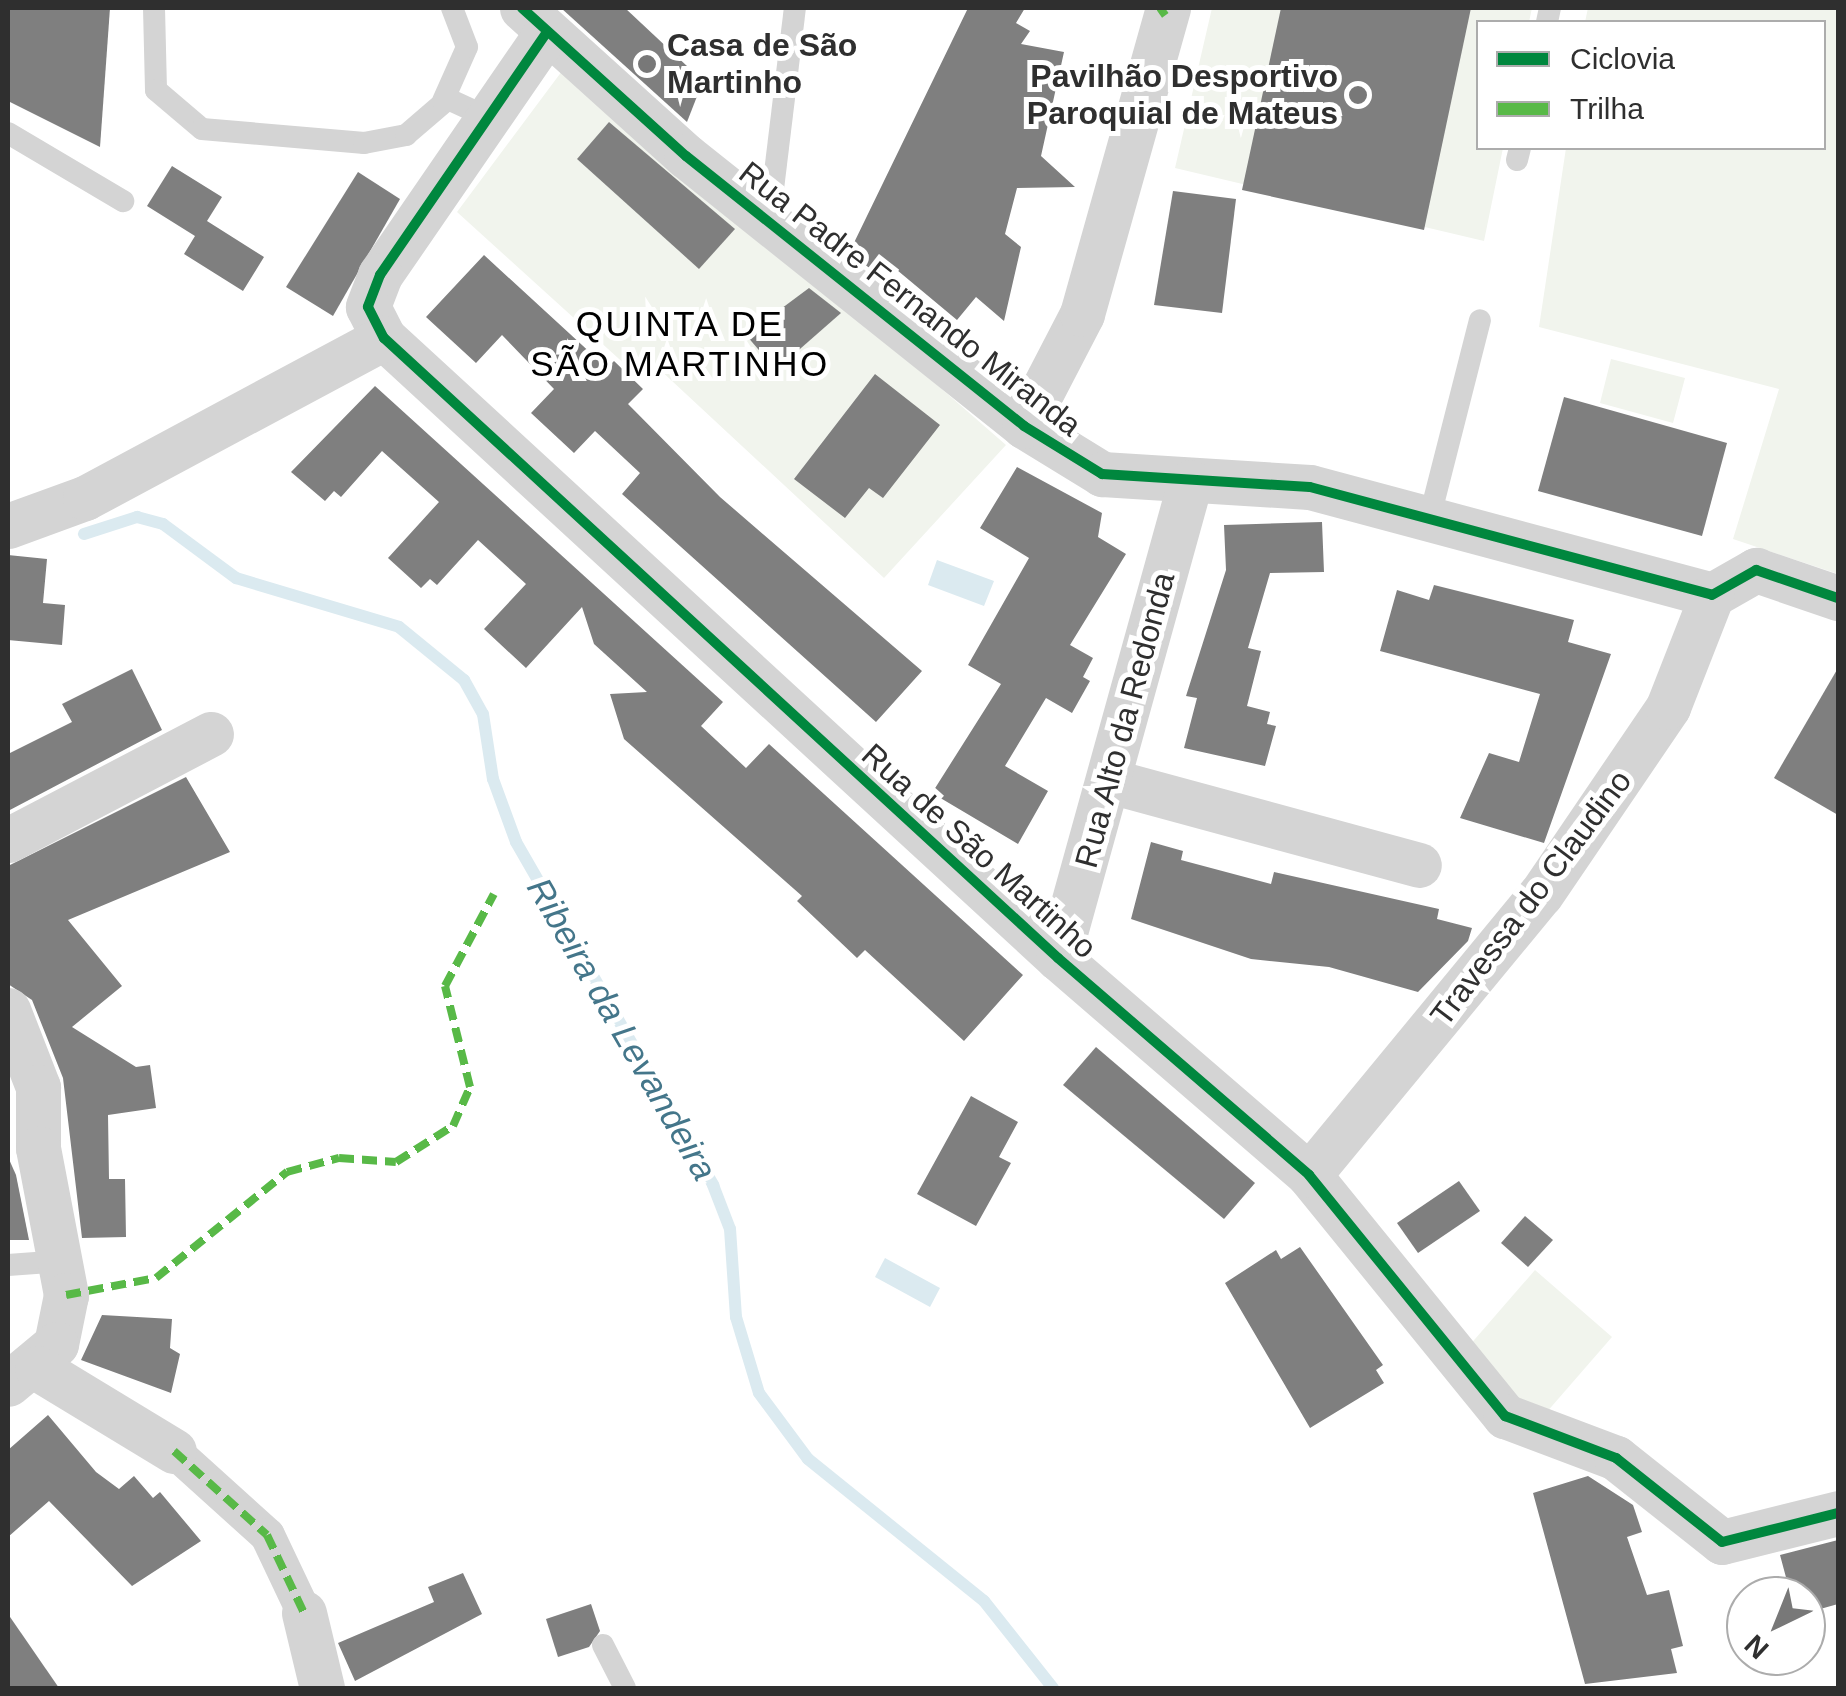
<!DOCTYPE html>
<meta charset="utf-8">
<style>
body{margin:0}
#map{position:relative;width:1846px;height:1696px;overflow:hidden;background:#fff;font-family:Helvetica,sans-serif}
div>[style]{position:absolute}
[style*='--x']{left:calc(var(--x)*1px);top:calc(var(--y)*1px);width:calc(var(--w)*1px);rotate:calc(var(--a)*1deg)}
.green>*{inset:0;background:#f1f4ed}
.water>*{inset:0;background:#dbeaf0}
.stream>*{height:12px;margin:-6px;padding:0 6px;transform-origin:6px;border-radius:6px;background:#dbeaf0}
.building>*{inset:0;background:#7f7f7f}
.service>*{height:22px;margin:-11px;padding:0 11px;transform-origin:11px;border-radius:11px;background:#d4d4d4}
.pedestrian>*{height:35px;margin:-17.5px;padding:0 17.5px;transform-origin:17.5px;border-radius:17.5px;background:#d4d4d4}
.minor>*{height:45px;margin:-22.5px;padding:0 22.5px;transform-origin:22.5px;border-radius:22.5px;background:#d4d4d4}
.quiet>*{height:8px;margin-top:-4px;transform-origin:0;background:repeating-linear-gradient(90deg,#58b947 0 15px,transparent 0 23px)}
.cycleway>*{height:10px;margin:-5px;padding:0 5px;transform-origin:5px;border-radius:5px;background:#00873e}
.dots>*{width:28px;height:28px;translate:-50% -50%;box-sizing:border-box;border:5px solid #fff;border-radius:50%}
span{translate:-50% -50%;white-space:nowrap;text-align:center;line-height:1.15;-webkit-text-stroke:10px #fff;paint-order:stroke}
.poi-label{font-size:32px;color:#2f2f2f;font-weight:700}
.left{translate:0 -50%;text-align:left}
.right{translate:-100% -50%;text-align:right}
.street-label{font-size:32px;color:#2f2f2f}
.neighbourhood-label{font-size:35px;color:#000;letter-spacing:2.5px}
.water-label{font-size:35px;color:#44768a;font-style:italic}
.frame{position:absolute;inset:0;border:10px solid #2f2f2f;pointer-events:none}
.legend{position:absolute;left:1476px;top:20px;width:350px;height:130px;box-sizing:border-box;background:#fff;border:2px solid #acacac;margin:0;padding:12px 18px;list-style:none;font-size:30px;color:#2f2f2f}
.legend li{display:flex;align-items:center;gap:20px;height:50px}
.legend b{width:50px;border:2px solid #acacac}
.north{position:absolute;left:1726px;top:1576px;width:100px;height:100px;box-sizing:border-box;background:#fff;border:2px solid #acacac;border-radius:50%;rotate:223deg;font-size:28px;font-weight:700;line-height:40px;text-align:center;color:#2f2f2f}
.north::after{content:'';display:block;margin:auto;width:35px;height:45px;background:#787878;clip-path:polygon(50% 0,100% 100%,50% 72%,0 100%)}
</style>
<div id="map">
<div class="green">
<i style="clip-path:polygon(1212px 8px,1532px 8px,1529px 22px,1478px 22px,1478px 148px,1503px 148px,1484px 241px,1175px 168px)"></i>
<i style="clip-path:polygon(1588px 8px,1838px 8px,1838px 574px,1733px 539px,1779px 389px,1539px 327px,1566px 148px,1824px 148px,1824px 22px,1585px 22px)"></i>
<i style="clip-path:polygon(568px 63px,1006px 445px,884px 578px,643px 354px,629px 368px,457px 212px)"></i>
<i style="clip-path:polygon(1611px 359px,1685px 378px,1673px 423px,1600px 403px)"></i>
<i style="clip-path:polygon(1535px 1270px,1612px 1337px,1539px 1421px,1462px 1354px)"></i>
</div>
<div class="water">
<i style="clip-path:polygon(937px 560px,994px 581px,984px 606px,928px 585px)"></i>
<i style="clip-path:polygon(885px 1258px,940px 1288px,930px 1307px,875px 1277px)"></i>
</div>
<div class="stream">
<i style="--x:84;--y:534;--w:56;--a:-17.8"></i>
<i style="--x:137;--y:517;--w:27;--a:15"></i>
<i style="--x:163;--y:524;--w:91;--a:36.5"></i>
<i style="--x:236;--y:578;--w:170;--a:16.7"></i>
<i style="--x:399;--y:627;--w:84;--a:39.2"></i>
<i style="--x:464;--y:680;--w:39;--a:61"></i>
<i style="--x:483;--y:714;--w:66;--a:81.3"></i>
<i style="--x:493;--y:779;--w:67;--a:69.9"></i>
<i style="--x:516;--y:842;--w:396;--a:60.1"></i>
<i style="--x:713;--y:1185;--w:47;--a:68.9"></i>
<i style="--x:730;--y:1229;--w:88;--a:86.1"></i>
<i style="--x:736;--y:1317;--w:79;--a:73.2"></i>
<i style="--x:759;--y:1393;--w:82;--a:53.4"></i>
<i style="--x:808;--y:1459;--w:226;--a:38.9"></i>
<i style="--x:984;--y:1601;--w:111;--a:51.6"></i>
</div>
<div class="building">
<i style="clip-path:polygon(8px 8px,110px 8px,100px 147px,8px 101px)"></i>
<i style="clip-path:polygon(561px 8px,625px 8px,703px 81px,687px 122px)"></i>
<i style="clip-path:polygon(968px 8px,1025px 8px,1016px 23px,1030px 31px,1021px 44px,1064px 52px,1041px 156px,1075px 187px,1017px 188px,1005px 234px,1021px 247px,1004px 321px,976px 297px,957px 320px,897px 270px,890px 283px,849px 253px)"></i>
<i style="clip-path:polygon(1281px 8px,1471px 8px,1424px 230px,1242px 190px)"></i>
<i style="clip-path:polygon(609px 122px,735px 229px,699px 269px,577px 159px)"></i>
<i style="clip-path:polygon(172px 166px,222px 197px,207px 221px,264px 257px,243px 291px,184px 254px,195px 236px,147px 206px)"></i>
<i style="clip-path:polygon(358px 172px,400px 199px,333px 316px,286px 287px)"></i>
<i style="clip-path:polygon(1173px 191px,1236px 199px,1222px 313px,1154px 305px)"></i>
<i style="clip-path:polygon(484px 255px,607px 368px,614px 361px,643px 389px,628px 404px,720px 497px,922px 671px,876px 722px,622px 494px,640px 473px,595px 431px,574px 453px,531px 413px,554px 389px,502px 335px,476px 363px,426px 317px)"></i>
<i style="clip-path:polygon(809px 288px,841px 313px,776px 370px,746px 335px)"></i>
<i style="clip-path:polygon(875px 374px,940px 425px,883px 498px,869px 488px,845px 518px,794px 479px)"></i>
<i style="clip-path:polygon(375px 386px,723px 702px,701px 726px,746px 768px,769px 744px,1023px 975px,964px 1041px,865px 950px,857px 958px,797px 901px,802px 896px,624px 739px,610px 694px,647px 692px,594px 644px,582px 607px,526px 668px,484px 629px,526px 584px,478px 540px,437px 585px,430px 579px,421px 588px,388px 558px,439px 502px,382px 451px,341px 497px,334px 491px,325px 501px,291px 472px)"></i>
<i style="clip-path:polygon(1564px 397px,1727px 443px,1702px 536px,1538px 491px)"></i>
<i style="clip-path:polygon(1017px 467px,1102px 513px,1098px 537px,1126px 554px,1070px 645px,1093px 658px,1083px 677px,1090px 681px,1072px 713px,1046px 698px,1005px 766px,1048px 791px,1018px 844px,932px 793px,1001px 684px,968px 665px,1029px 558px,980px 528px)"></i>
<i style="clip-path:polygon(1322px 522px,1324px 572px,1270px 573px,1248px 648px,1261px 651px,1247px 706px,1270px 712px,1267px 724px,1276px 726px,1265px 766px,1184px 748px,1197px 698px,1186px 696px,1226px 570px,1224px 525px)"></i>
<i style="clip-path:polygon(8px 555px,47px 559px,43px 603px,65px 605px,62px 645px,8px 640px)"></i>
<i style="clip-path:polygon(1434px 585px,1574px 620px,1568px 642px,1611px 654px,1544px 843px,1460px 818px,1489px 753px,1519px 762px,1540px 694px,1380px 651px,1397px 590px,1429px 600px)"></i>
<i style="clip-path:polygon(1838px 668px,1838px 815px,1774px 778px)"></i>
<i style="clip-path:polygon(132px 669px,162px 730px,8px 811px,8px 754px,72px 722px,62px 704px)"></i>
<i style="clip-path:polygon(186px 777px,230px 852px,68px 920px,122px 986px,72px 1027px,136px 1067px,150px 1065px,156px 1108px,108px 1115px,109px 1179px,125px 1179px,126px 1237px,82px 1238px,63px 1078px,32px 1000px,8px 984px,8px 866px)"></i>
<i style="clip-path:polygon(1151px 842px,1183px 851px,1181px 860px,1271px 884px,1274px 872px,1439px 909px,1437px 919px,1472px 928px,1468px 941px,1418px 992px,1329px 967px,1251px 959px,1131px 919px)"></i>
<i style="clip-path:polygon(1096px 1047px,1255px 1183px,1224px 1219px,1063px 1085px)"></i>
<i style="clip-path:polygon(971px 1096px,1018px 1122px,999px 1157px,1011px 1163px,976px 1226px,917px 1194px)"></i>
<i style="clip-path:polygon(8px 1157px,16px 1175px,29px 1240px,8px 1240px)"></i>
<i style="clip-path:polygon(1459px 1181px,1480px 1211px,1418px 1253px,1397px 1223px)"></i>
<i style="clip-path:polygon(1525px 1216px,1553px 1240px,1528px 1267px,1501px 1243px)"></i>
<i style="clip-path:polygon(1300px 1247px,1383px 1365px,1376px 1370px,1384px 1383px,1310px 1428px,1225px 1283px,1276px 1250px,1281px 1259px)"></i>
<i style="clip-path:polygon(102px 1315px,172px 1319px,170px 1348px,180px 1354px,171px 1393px,81px 1360px)"></i>
<i style="clip-path:polygon(48px 1415px,96px 1472px,119px 1489px,134px 1476px,153px 1498px,160px 1492px,201px 1541px,132px 1586px,49px 1501px,8px 1537px,8px 1450px)"></i>
<i style="clip-path:polygon(1588px 1476px,1633px 1505px,1642px 1532px,1627px 1537px,1647px 1595px,1669px 1590px,1683px 1646px,1671px 1649px,1677px 1673px,1585px 1684px,1533px 1493px)"></i>
<i style="clip-path:polygon(1838px 1540px,1838px 1604px,1806px 1613px,1806px 1596px,1791px 1596px,1780px 1555px)"></i>
<i style="clip-path:polygon(463px 1573px,482px 1614px,355px 1681px,338px 1643px,434px 1602px,428px 1587px)"></i>
<i style="clip-path:polygon(591px 1604px,600px 1631px,589px 1647px,558px 1657px,546px 1619px)"></i>
<i style="clip-path:polygon(8px 1614px,59px 1688px,8px 1688px)"></i>
</div>
<div class="service">
<i style="--x:154;--y:8;--w:82;--a:88.6"></i>
<i style="--x:156;--y:90;--w:60;--a:40.3"></i>
<i style="--x:202;--y:129;--w:163;--a:4.9"></i>
<i style="--x:364;--y:143;--w:43;--a:-10.8"></i>
<i style="--x:406;--y:135;--w:55;--a:-40.6"></i>
<i style="--x:448;--y:99;--w:43;--a:24.8"></i>
<i style="--x:1547;--y:22;--w:14;--a:-78"></i>
<i style="--x:443;--y:101;--w:59;--a:-66"></i>
<i style="--x:467;--y:47;--w:42;--a:-111"></i>
<i style="--x:8;--y:133;--w:134;--a:30.6"></i>
<i style="--x:1517;--y:160;--w:12;--a:-76"></i>
<i style="--x:769;--y:222;--w:216;--a:-83.1"></i>
<i style="--x:1429;--y:520;--w:206;--a:-75.7"></i>
<i style="--x:8;--y:1265;--w:55;--a:-4.2"></i>
<i style="--x:603;--y:1645;--w:48;--a:62.9"></i>
</div>
<div class="pedestrian">
<i style="--x:174;--y:1451;--w:125;--a:42.1"></i>
<i style="--x:267;--y:1535;--w:86;--a:64.6"></i>
</div>
<div class="minor">
<i style="--x:522;--y:8;--w:221;--a:42.1"></i>
<i style="--x:686;--y:156;--w:433;--a:38.6"></i>
<i style="--x:1024;--y:426;--w:92;--a:31.6"></i>
<i style="--x:1102;--y:474;--w:208;--a:3.6"></i>
<i style="--x:1310;--y:487;--w:416;--a:15"></i>
<i style="--x:1712;--y:595;--w:51;--a:-29.6"></i>
<i style="--x:1756;--y:570;--w:87;--a:18.9"></i>
<i style="--x:547;--y:32;--w:295;--a:124.5"></i>
<i style="--x:380;--y:275;--w:34;--a:111"></i>
<i style="--x:368;--y:307;--w:35;--a:63"></i>
<i style="--x:384;--y:338;--w:916;--a:42.61"></i>
<i style="--x:1058;--y:958;--w:332;--a:40.8"></i>
<i style="--x:1309;--y:1175;--w:311;--a:50.9"></i>
<i style="--x:1505;--y:1416;--w:119;--a:20.7"></i>
<i style="--x:1616;--y:1458;--w:135;--a:38.4"></i>
<i style="--x:1722;--y:1542;--w:120;--a:-14"></i>
<i style="--x:1024;--y:426;--w:126;--a:-62.6"></i>
<i style="--x:1082;--y:314;--w:318;--a:-74.3"></i>
<i style="--x:8;--y:526;--w:82;--a:-20"></i>
<i style="--x:85;--y:498;--w:339;--a:-28.2"></i>
<i style="--x:1110;--y:781;--w:320;--a:15.2"></i>
<i style="--x:8;--y:840;--w:229;--a:-27.6"></i>
<i style="--x:1058;--y:958;--w:494;--a:-74.5"></i>
<i style="--x:8;--y:1010;--w:83;--a:68.7"></i>
<i style="--x:38;--y:1087;--w:61;--a:90"></i>
<i style="--x:38;--y:1148;--w:150;--a:79.2"></i>
<i style="--x:66;--y:1295;--w:50;--a:101.5"></i>
<i style="--x:56;--y:1344;--w:62;--a:140.2"></i>
<i style="--x:1309;--y:1175;--w:364;--a:-50.5"></i>
<i style="--x:1541;--y:894;--w:226;--a:-55.8"></i>
<i style="--x:1668;--y:707;--w:120;--a:-68.6"></i>
<i style="--x:37;--y:1368;--w:160;--a:31.2"></i>
<i style="--x:304;--y:1613;--w:77;--a:76.5"></i>
</div>
<div class="quiet">
<i style="--x:1160;--y:8;--w:9;--a:54"></i>
<i style="--x:66;--y:1295;--w:92;--a:-10.7"></i>
<i style="--x:156;--y:1278;--w:169;--a:-39"></i>
<i style="--x:287;--y:1172;--w:54;--a:-15.1"></i>
<i style="--x:339;--y:1158;--w:57;--a:4"></i>
<i style="--x:396;--y:1162;--w:67;--a:-32.3"></i>
<i style="--x:453;--y:1126;--w:43;--a:-66.4"></i>
<i style="--x:470;--y:1087;--w:104;--a:-103.9"></i>
<i style="--x:445;--y:986;--w:104;--a:-62"></i>
<i style="--x:174;--y:1451;--w:125;--a:42.1"></i>
<i style="--x:267;--y:1535;--w:86;--a:64.6"></i>
</div>
<div class="cycleway">
<i style="--x:522;--y:8;--w:221;--a:42.1"></i>
<i style="--x:686;--y:156;--w:433;--a:38.6"></i>
<i style="--x:1024;--y:426;--w:92;--a:31.6"></i>
<i style="--x:1102;--y:474;--w:208;--a:3.6"></i>
<i style="--x:1310;--y:487;--w:416;--a:15"></i>
<i style="--x:1712;--y:595;--w:51;--a:-29.6"></i>
<i style="--x:1756;--y:570;--w:87;--a:18.9"></i>
<i style="--x:547;--y:32;--w:295;--a:124.5"></i>
<i style="--x:380;--y:275;--w:34;--a:111"></i>
<i style="--x:368;--y:307;--w:35;--a:63"></i>
<i style="--x:384;--y:338;--w:916;--a:42.61"></i>
<i style="--x:1058;--y:958;--w:332;--a:40.8"></i>
<i style="--x:1309;--y:1175;--w:311;--a:50.9"></i>
<i style="--x:1505;--y:1416;--w:119;--a:20.7"></i>
<i style="--x:1616;--y:1458;--w:135;--a:38.4"></i>
<i style="--x:1722;--y:1542;--w:120;--a:-14"></i>
</div>
<div class="dots">
<i style="left:647px;top:64px;background:#787878"></i>
<i style="left:1358px;top:95px;background:#787878"></i>
</div>
<div class="poi-label">
<span class="left" style="left:667px;top:64px">Casa de São<br>Martinho</span>
<span class="right" style="left:1338px;top:95px">Pavilhão Desportivo<br>Paroquial de Mateus</span>
</div>
<div class="street-label">
<span style="left:910px;top:299px;rotate:38deg">Rua Padre Fernando Miranda</span>
<span style="left:1125px;top:720px;rotate:-75deg">Rua Alto da Redonda</span>
<span style="left:979px;top:851px;rotate:42deg">Rua de São Martinho</span>
<span style="left:1531px;top:898px;rotate:-53deg">Travessa do Claudino</span>
</div>
<div class="neighbourhood-label">
<span style="left:680px;top:344px">QUINTA DE<br>SÃO MARTINHO</span>
</div>
<div class="water-label">
<span style="left:622px;top:1029px;rotate:60deg">Ribeira da Levandeira</span>
</div>
<div class="frame"></div>
<ul class="legend">
<li><b style="height:12px;background:#00873e"></b>Ciclovia</li>
<li><b style="height:12px;background:#58b947"></b>Trilha</li>
</ul>
<div class="north">N</div>
</div>
